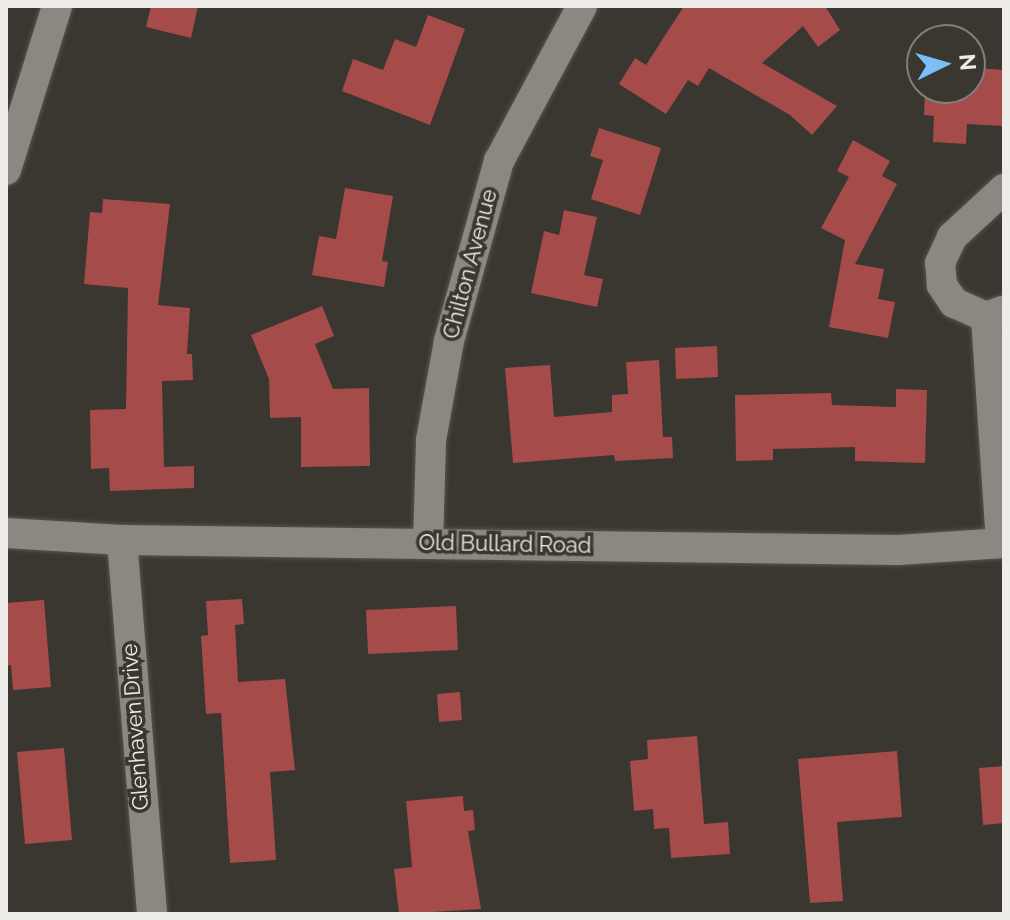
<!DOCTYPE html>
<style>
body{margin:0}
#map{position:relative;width:1010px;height:920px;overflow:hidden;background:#3a3630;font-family:Raleway,sans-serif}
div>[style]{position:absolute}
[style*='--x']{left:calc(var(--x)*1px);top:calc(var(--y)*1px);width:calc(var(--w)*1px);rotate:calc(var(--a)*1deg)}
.building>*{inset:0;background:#a54b49}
.roads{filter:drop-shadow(0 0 2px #56544e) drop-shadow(0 0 2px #56544e)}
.street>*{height:30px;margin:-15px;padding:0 15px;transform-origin:15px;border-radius:15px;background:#8c8881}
span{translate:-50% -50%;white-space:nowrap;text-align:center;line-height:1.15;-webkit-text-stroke:7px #3a3630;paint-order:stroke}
.street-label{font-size:22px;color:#eeece8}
.frame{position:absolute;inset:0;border:8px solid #eeece8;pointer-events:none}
.north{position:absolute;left:906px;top:24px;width:80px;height:80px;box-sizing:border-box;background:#3a3630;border:2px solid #827f7a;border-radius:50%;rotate:85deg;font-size:22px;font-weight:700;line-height:32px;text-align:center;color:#eeece8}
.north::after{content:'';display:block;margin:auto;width:28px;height:36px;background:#7abff8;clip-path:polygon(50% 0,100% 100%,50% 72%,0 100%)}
</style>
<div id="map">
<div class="building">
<i style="clip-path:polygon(151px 6px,198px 6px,191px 38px,146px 27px)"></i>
<i style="clip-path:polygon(684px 6px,825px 6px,840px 30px,818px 47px,803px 26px,762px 63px,837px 106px,812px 135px,790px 115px,709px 68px,698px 86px,688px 80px,666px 114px,619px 84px,635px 58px,646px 65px)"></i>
<i style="clip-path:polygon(428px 15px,465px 29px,430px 125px,342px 91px,353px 59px,383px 70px,395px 39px,416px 47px)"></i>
<i style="clip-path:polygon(976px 68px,1004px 70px,1004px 126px,967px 124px,966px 144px,933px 142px,934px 116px,924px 115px,925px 88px,975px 89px)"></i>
<i style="clip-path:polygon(599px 128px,661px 148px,640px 215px,591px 199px,603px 160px,590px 156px)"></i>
<i style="clip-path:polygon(853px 140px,890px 161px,882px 176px,897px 184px,855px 264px,884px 269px,878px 299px,895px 302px,888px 338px,829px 327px,845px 240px,821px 228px,849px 177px,837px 171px)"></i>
<i style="clip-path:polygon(345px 188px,393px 196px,382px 261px,388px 262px,384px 287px,312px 275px,319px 236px,336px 239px)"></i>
<i style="clip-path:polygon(103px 199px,170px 204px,158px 305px,190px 308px,187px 354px,192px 354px,193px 380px,162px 381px,164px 467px,194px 466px,194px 488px,110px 491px,109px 468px,91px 469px,90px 410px,126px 409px,128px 288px,84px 284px,90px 212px,102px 213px)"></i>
<i style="clip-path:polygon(564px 210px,597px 217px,584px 275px,603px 279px,597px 307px,531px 293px,544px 231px,559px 235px)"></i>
<i style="clip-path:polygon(322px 306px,334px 336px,315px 344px,333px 389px,369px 388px,370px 466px,301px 467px,301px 417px,270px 418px,269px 379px,251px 335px)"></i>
<i style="clip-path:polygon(717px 346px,718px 377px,676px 379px,675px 348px)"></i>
<i style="clip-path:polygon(659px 360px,663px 437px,672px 437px,673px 458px,615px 461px,614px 455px,513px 463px,505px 368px,550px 365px,554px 417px,612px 412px,612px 395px,628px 394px,626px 362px)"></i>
<i style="clip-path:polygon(896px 389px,927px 390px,925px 463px,855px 461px,855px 447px,773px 449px,773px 460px,736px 461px,735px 395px,831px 393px,832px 405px,896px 407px)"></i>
<i style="clip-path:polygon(242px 599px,244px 624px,235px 625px,238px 682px,285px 679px,295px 770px,270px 772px,276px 860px,230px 863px,221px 713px,206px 714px,201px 636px,208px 635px,206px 601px)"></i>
<i style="clip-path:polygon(44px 600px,51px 687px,13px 690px,11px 665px,6px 666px,6px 603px)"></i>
<i style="clip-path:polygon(456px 606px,458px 650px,368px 654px,366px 610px)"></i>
<i style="clip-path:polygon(460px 692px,462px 720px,439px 722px,437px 694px)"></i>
<i style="clip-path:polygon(697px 736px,704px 824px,728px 822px,730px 854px,671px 858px,669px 828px,654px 829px,653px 809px,634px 811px,630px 761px,648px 759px,647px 740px)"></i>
<i style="clip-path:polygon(64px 748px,72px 840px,25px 844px,17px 752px)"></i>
<i style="clip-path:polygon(897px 751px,902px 817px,837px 822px,843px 901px,810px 903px,798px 759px)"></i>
<i style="clip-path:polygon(1004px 766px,1004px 823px,983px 825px,979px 768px)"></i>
<i style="clip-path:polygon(463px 796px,464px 811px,473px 810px,475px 830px,468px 831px,481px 909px,399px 914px,394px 869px,412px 867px,406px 801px)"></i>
</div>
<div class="roads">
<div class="street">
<i style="--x:6;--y:170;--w:172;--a:-72.7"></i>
<i style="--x:1002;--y:311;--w:17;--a:159"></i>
<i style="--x:986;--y:317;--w:35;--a:-156"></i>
<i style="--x:954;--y:303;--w:22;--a:-124"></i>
<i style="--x:942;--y:285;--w:22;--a:-95"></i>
<i style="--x:940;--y:263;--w:29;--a:-65"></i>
<i style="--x:952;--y:237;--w:71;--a:-42.7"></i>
<i style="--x:986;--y:317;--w:226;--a:86.2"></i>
<i style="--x:6;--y:533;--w:116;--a:3.5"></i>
<i style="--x:122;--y:540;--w:776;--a:0.74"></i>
<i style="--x:898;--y:550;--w:106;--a:-3.8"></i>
<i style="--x:122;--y:540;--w:375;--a:85.4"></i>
<i style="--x:428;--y:543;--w:103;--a:-88.3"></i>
<i style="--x:431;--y:440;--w:101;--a:-79.7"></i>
<i style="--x:449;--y:341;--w:187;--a:-74.5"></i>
<i style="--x:499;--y:161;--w:176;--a:-61.8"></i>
</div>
</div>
<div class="street-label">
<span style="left:470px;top:264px;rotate:-75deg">Chilton Avenue</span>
<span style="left:505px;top:544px;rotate:1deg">Old Bullard Road</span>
<span style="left:135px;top:727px;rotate:-94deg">Glenhaven Drive</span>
</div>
<div class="frame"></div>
<div class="north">N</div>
</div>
